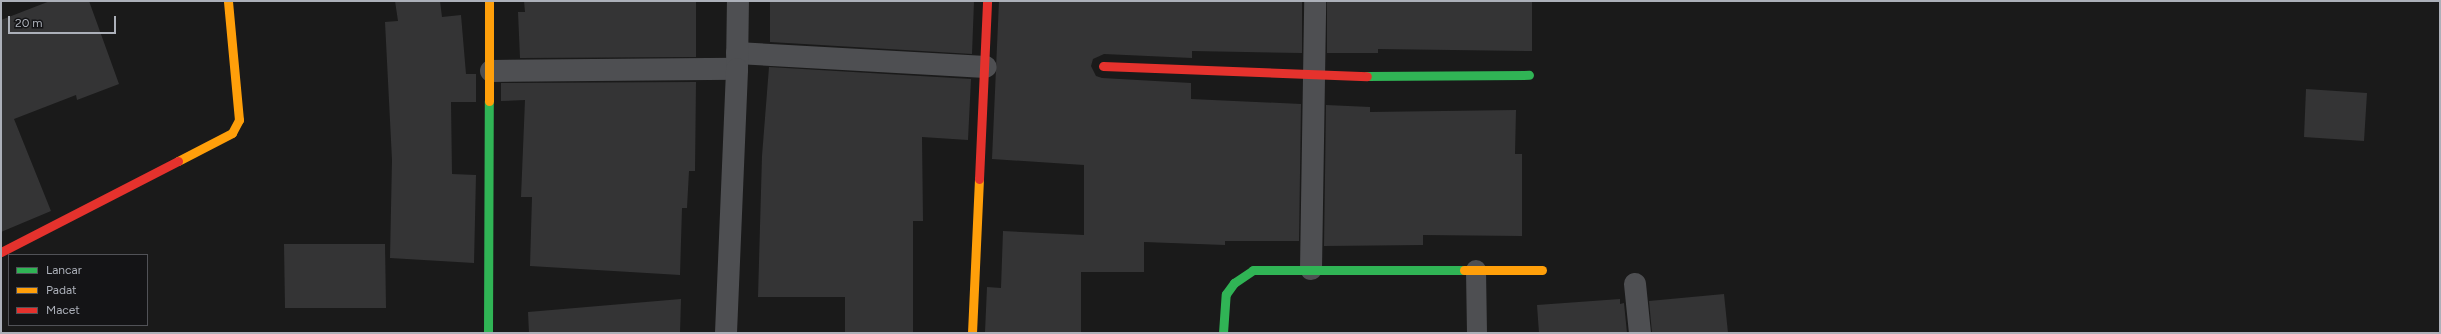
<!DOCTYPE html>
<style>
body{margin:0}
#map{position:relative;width:2441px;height:334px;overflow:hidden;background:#1a1a1a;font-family:Figtree,sans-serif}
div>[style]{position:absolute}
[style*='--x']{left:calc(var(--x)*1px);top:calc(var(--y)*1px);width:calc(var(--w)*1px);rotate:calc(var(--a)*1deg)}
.building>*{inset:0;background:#343435}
.lane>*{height:20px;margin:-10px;padding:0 10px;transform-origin:10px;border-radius:10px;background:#4e4f52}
.street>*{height:22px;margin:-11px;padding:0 11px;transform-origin:11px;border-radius:11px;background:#4e4f52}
.fast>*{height:9px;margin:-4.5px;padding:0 4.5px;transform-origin:4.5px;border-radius:4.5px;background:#30b455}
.slow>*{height:9px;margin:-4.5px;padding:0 4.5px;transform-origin:4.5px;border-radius:4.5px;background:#ff9f0a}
.jam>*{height:9px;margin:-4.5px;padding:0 4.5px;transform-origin:4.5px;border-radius:4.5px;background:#e5322d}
span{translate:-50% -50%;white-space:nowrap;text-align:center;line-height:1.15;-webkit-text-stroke:4px #141416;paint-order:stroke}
.frame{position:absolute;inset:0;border:2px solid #acb0b9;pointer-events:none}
.legend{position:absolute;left:8px;top:254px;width:140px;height:72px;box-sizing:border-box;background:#141416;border:1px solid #515257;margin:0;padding:5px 7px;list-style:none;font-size:12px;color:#acb0b9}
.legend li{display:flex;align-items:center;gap:8px;height:20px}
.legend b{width:20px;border:1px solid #515257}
.scale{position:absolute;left:8px;top:16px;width:108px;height:18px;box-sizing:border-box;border:2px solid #acb0b9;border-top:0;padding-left:5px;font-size:12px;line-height:14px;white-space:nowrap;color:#acb0b9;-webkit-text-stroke:3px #141416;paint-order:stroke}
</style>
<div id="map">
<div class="building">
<i style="clip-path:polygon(50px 1px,89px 1px,119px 84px,77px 100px,76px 95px,14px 119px,51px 211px,1px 232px,1px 20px)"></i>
<i style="clip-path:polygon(395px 1px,440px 1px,442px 17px,461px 15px,466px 74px,476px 74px,476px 102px,451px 102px,452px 174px,476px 175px,474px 263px,390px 258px,392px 160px,385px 22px,398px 21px)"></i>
<i style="clip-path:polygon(524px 1px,696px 1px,696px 57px,520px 58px,518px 12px,525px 12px)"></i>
<i style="clip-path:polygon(770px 1px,974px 1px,972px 54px,770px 42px)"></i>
<i style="clip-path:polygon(999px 1px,1302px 1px,1302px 53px,1192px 51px,1192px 58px,1104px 54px,1093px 59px,1091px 66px,1096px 76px,1102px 78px,1191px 83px,1191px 99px,1301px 104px,1299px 241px,1225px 241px,1225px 245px,1144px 242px,1144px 272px,1081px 272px,1081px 333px,985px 332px,987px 287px,1001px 288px,1003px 231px,1084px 235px,1084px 165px,992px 159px)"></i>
<i style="clip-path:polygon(1327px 1px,1532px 1px,1532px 51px,1378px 49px,1378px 53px,1327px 53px)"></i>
<i style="clip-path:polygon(769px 67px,971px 79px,968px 140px,922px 137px,923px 221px,913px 221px,913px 333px,845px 333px,845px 297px,758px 297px,762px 156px)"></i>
<i style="clip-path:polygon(696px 82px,695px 171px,689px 171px,687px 208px,682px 208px,680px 275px,530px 266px,532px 197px,521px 197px,525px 100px,501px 101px,501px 83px)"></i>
<i style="clip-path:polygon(2306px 89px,2367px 93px,2364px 141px,2304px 137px)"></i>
<i style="clip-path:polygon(1326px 105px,1370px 107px,1370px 112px,1516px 110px,1515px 154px,1522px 154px,1522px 236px,1423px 235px,1423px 245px,1324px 246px)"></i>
<i style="clip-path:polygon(284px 244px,385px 244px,386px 308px,285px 308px)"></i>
<i style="clip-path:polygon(1724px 294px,1728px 333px,1652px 333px,1649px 301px)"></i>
<i style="clip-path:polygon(681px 299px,680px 333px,529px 333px,528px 312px)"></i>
<i style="clip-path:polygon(1620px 299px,1620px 304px,1624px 303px,1627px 333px,1539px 333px,1537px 305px)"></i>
</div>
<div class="lane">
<i style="--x:1476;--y:270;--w:63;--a:89.1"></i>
</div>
<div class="street">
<i style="--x:737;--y:53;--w:249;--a:3.2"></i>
<i style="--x:491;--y:71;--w:246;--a:-0.5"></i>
<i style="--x:737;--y:69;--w:68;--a:-89.2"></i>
<i style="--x:1311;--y:269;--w:268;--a:-89.1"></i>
<i style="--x:1635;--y:284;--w:49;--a:84.2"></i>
<i style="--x:726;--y:333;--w:264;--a:-87.6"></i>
</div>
<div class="fast">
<i style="--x:1367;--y:76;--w:162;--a:-0.4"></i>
<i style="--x:488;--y:333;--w:232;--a:-89.8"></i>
<i style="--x:1223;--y:333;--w:39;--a:-86"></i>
<i style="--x:1226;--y:294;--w:14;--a:-54"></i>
<i style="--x:1234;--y:283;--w:23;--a:-34"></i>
<i style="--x:1253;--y:270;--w:211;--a:0"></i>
</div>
<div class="slow">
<i style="--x:489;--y:101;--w:100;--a:-90"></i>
<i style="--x:178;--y:161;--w:61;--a:-27.4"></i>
<i style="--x:232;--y:133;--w:15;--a:-62"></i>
<i style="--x:239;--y:120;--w:120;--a:-95.3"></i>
<i style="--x:1464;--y:270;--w:78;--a:0"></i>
<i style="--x:972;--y:333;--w:154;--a:-87.4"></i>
</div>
<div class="jam">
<i style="--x:1103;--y:66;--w:264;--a:2.2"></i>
<i style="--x:979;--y:179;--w:178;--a:-87.4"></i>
<i style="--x:1;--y:252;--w:199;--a:-27.2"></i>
</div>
<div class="frame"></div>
<ul class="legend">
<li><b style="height:5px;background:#30b455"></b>Lancar</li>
<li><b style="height:5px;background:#ff9f0a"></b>Padat</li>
<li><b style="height:5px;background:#e5322d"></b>Macet</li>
</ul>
<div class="scale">20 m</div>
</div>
